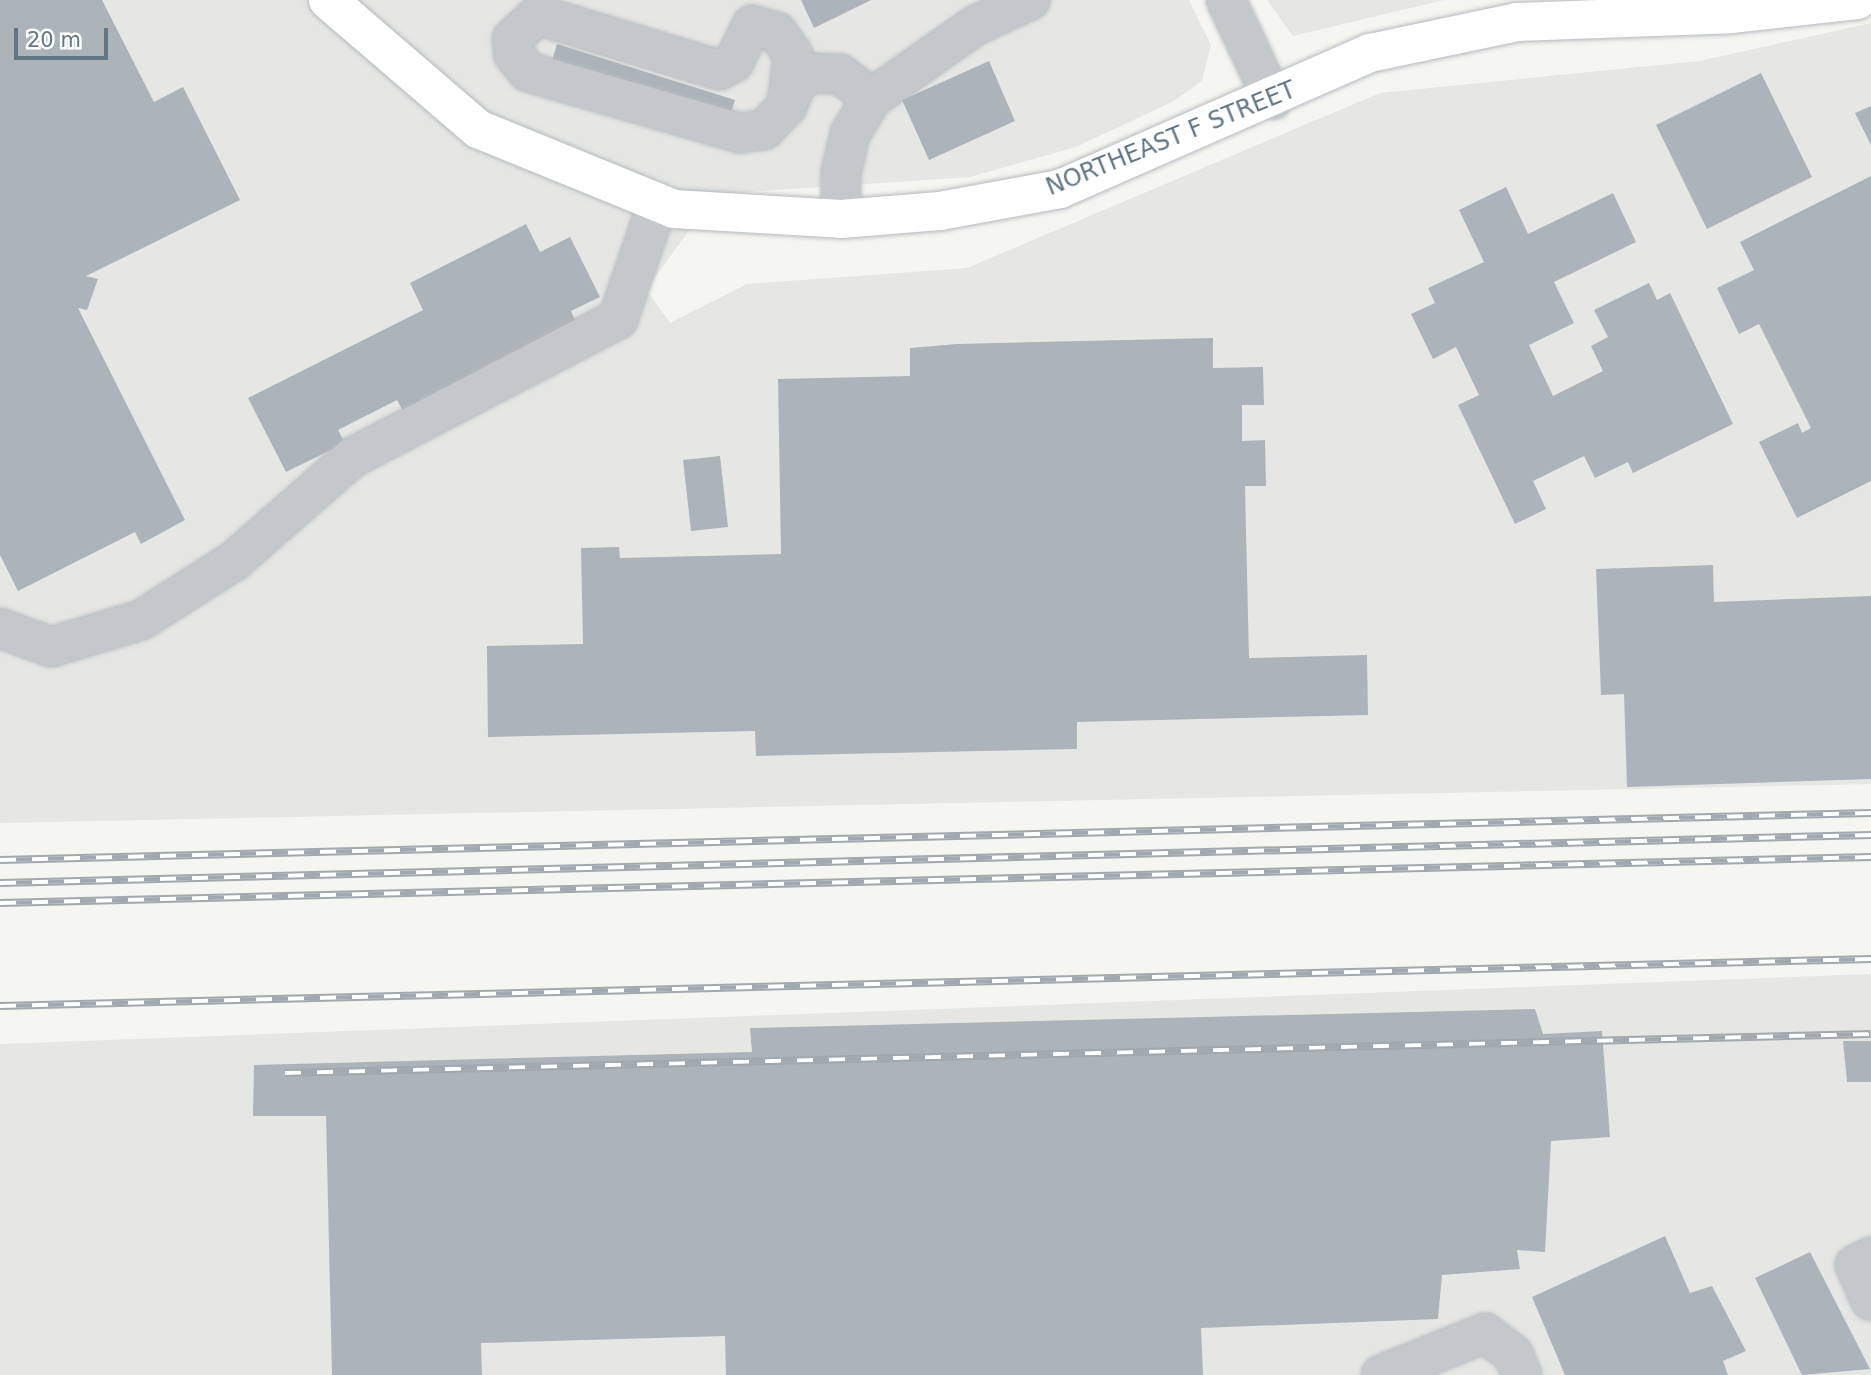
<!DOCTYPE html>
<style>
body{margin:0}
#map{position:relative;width:1871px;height:1375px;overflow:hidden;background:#f5f5f1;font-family:"DejaVu Sans",sans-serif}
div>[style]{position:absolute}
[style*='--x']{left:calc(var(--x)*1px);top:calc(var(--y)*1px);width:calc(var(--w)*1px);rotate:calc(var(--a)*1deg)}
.built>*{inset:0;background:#e6e7e5}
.building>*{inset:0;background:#acb4b9}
.roads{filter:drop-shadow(0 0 2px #b5babd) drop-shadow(0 0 2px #b5babd)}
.minor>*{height:38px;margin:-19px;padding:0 19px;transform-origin:19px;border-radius:19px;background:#c5c8cb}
.major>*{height:38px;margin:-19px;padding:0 19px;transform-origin:19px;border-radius:19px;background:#fff}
.rail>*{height:8px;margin-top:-4px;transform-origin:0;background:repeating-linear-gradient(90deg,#fff 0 16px,#a2a9ae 0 32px);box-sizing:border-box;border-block:2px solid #a2a9ae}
span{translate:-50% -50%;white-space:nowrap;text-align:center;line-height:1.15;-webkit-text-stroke:7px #fff;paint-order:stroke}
.street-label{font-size:24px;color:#637684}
.scale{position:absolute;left:14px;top:28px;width:94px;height:32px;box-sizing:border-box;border:4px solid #637684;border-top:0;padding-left:9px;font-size:21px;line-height:24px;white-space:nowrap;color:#637684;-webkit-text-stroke:5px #fff;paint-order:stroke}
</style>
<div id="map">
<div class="built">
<i style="clip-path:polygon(0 0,1189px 0,1211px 45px,1202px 81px,1172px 102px,1076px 147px,970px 177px,716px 194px,646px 289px,670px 323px,747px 284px,967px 268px,1380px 93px,1700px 61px,1871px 23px,1871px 784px,0 823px)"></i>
<i style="clip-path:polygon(1267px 0,1444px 0,1293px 36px)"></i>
<i style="clip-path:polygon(1871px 974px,1871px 1375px,0 1375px,0 1044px)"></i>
</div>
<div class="building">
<i style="clip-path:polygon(0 0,102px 0,154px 102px,183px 87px,240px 200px,86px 276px,98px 279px,87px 310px,78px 308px,185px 520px,141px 544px,135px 532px,18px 591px,0 555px)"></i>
<i style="clip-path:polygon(801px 0,871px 0,814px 28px)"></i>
<i style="clip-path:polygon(557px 44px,735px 100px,721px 145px,543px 90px)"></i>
<i style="clip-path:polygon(989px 61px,1015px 121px,929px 160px,902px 100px)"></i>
<i style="clip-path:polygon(1761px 73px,1812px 177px,1707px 229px,1656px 125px)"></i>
<i style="clip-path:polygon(1871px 106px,1871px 145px,1855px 113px)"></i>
<i style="clip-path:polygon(1871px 176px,1871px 481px,1797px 518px,1759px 442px,1798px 423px,1802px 433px,1811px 428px,1759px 324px,1739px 334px,1717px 288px,1754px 270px,1740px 242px)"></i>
<i style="clip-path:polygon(1506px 187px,1528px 234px,1613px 193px,1636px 242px,1554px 282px,1574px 323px,1529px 345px,1553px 396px,1603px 371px,1591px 346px,1608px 337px,1594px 310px,1649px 283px,1657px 300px,1670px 293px,1733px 424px,1633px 473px,1628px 462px,1595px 478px,1584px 456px,1533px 481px,1546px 509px,1515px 524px,1458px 405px,1479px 395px,1456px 347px,1433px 359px,1411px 314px,1435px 303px,1428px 288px,1484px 262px,1459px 210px)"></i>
<i style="clip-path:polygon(526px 224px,540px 252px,570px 237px,600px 297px,571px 311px,577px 324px,403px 411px,397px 400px,338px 430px,345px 443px,286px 472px,248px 398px,423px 310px,410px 283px)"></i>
<i style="clip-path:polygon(1213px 338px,1213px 368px,1263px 367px,1264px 405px,1242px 405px,1242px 441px,1265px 440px,1266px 486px,1245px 486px,1249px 658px,1367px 655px,1368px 715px,1077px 722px,1077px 749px,756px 756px,755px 731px,488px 737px,487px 646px,583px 644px,581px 548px,619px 547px,620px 558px,781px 554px,778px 379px,910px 376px,910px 348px,957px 344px)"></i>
<i style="clip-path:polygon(720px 456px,728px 527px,691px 531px,683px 460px)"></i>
<i style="clip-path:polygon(1713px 565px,1714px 602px,1871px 596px,1871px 779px,1627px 787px,1624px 694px,1601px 695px,1596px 569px)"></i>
<i style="clip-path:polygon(1535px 1009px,1543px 1034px,1602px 1031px,1610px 1137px,1551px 1141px,1545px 1252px,1517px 1250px,1520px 1269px,1442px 1275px,1438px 1319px,1201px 1328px,1203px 1375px,726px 1375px,725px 1336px,481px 1343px,482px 1375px,332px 1375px,326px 1116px,253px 1116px,254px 1065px,752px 1052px,750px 1028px)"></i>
<i style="clip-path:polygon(1843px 1041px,1871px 1041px,1871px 1082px,1847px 1082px)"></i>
<i style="clip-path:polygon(1665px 1236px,1690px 1293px,1712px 1286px,1746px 1351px,1723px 1361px,1728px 1375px,1565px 1375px,1532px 1297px)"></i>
<i style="clip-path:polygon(1810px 1252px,1870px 1369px,1802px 1375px,1755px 1278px)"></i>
</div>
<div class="roads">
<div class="minor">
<i style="--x:1226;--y:0;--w:110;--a:64.8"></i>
<i style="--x:538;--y:15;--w:189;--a:16.9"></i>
<i style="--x:719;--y:70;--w:17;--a:-28"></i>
<i style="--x:734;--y:62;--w:41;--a:-64.1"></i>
<i style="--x:752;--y:25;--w:26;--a:16"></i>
<i style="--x:777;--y:32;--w:28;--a:55"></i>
<i style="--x:793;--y:55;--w:51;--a:96.7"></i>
<i style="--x:787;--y:106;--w:33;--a:134"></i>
<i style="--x:764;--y:130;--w:24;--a:173"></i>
<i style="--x:740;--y:133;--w:221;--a:-163.9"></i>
<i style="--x:528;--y:72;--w:22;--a:-129"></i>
<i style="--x:514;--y:55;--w:16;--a:-97"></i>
<i style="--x:512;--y:39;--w:35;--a:-43"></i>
<i style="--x:787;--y:106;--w:26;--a:-67"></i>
<i style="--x:797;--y:82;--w:17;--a:-31"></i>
<i style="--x:812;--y:73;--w:28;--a:2"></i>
<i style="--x:840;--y:74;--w:40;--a:37"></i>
<i style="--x:841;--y:219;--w:46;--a:-90"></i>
<i style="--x:841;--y:173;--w:40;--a:-77"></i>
<i style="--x:850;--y:134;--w:42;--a:-58.6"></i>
<i style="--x:872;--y:98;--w:127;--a:-35.1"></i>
<i style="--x:976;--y:25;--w:60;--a:-24.8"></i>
<i style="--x:0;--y:628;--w:54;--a:20.4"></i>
<i style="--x:51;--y:647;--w:94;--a:-16.7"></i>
<i style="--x:141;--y:620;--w:110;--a:-32.4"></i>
<i style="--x:234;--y:561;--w:158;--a:-41.2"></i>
<i style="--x:353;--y:457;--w:299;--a:-27.5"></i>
<i style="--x:618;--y:319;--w:123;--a:-71"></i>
<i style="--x:1871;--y:1257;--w:18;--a:153"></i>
<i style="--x:1855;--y:1265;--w:39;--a:66"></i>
<i style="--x:1381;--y:1375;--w:112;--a:-22"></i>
<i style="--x:1485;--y:1333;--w:35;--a:37"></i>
<i style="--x:1513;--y:1354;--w:23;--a:67"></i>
</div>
<div class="major">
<i style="--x:328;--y:0;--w:198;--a:40.7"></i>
<i style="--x:478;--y:129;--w:212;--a:22.2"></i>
<i style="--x:674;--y:209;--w:167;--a:3.4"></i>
<i style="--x:841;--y:219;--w:99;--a:-4.6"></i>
<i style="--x:940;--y:211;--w:122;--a:-10.4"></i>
<i style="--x:1060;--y:189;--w:339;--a:-23.7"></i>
<i style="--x:1370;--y:53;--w:150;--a:-11.9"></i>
<i style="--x:1517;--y:22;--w:214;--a:-2.1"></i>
<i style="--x:1731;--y:14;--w:127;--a:-6.3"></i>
</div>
</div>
<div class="rail">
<i style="--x:0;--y:860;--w:1872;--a:-1.44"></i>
<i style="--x:0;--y:883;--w:1872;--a:-1.47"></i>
<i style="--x:0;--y:903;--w:1872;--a:-1.41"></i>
<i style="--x:0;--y:1006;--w:1872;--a:-1.44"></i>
<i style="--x:285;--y:1073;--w:1586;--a:-1.41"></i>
</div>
<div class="street-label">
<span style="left:1171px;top:139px;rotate:-22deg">NORTHEAST F STREET</span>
</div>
<div class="scale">20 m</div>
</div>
